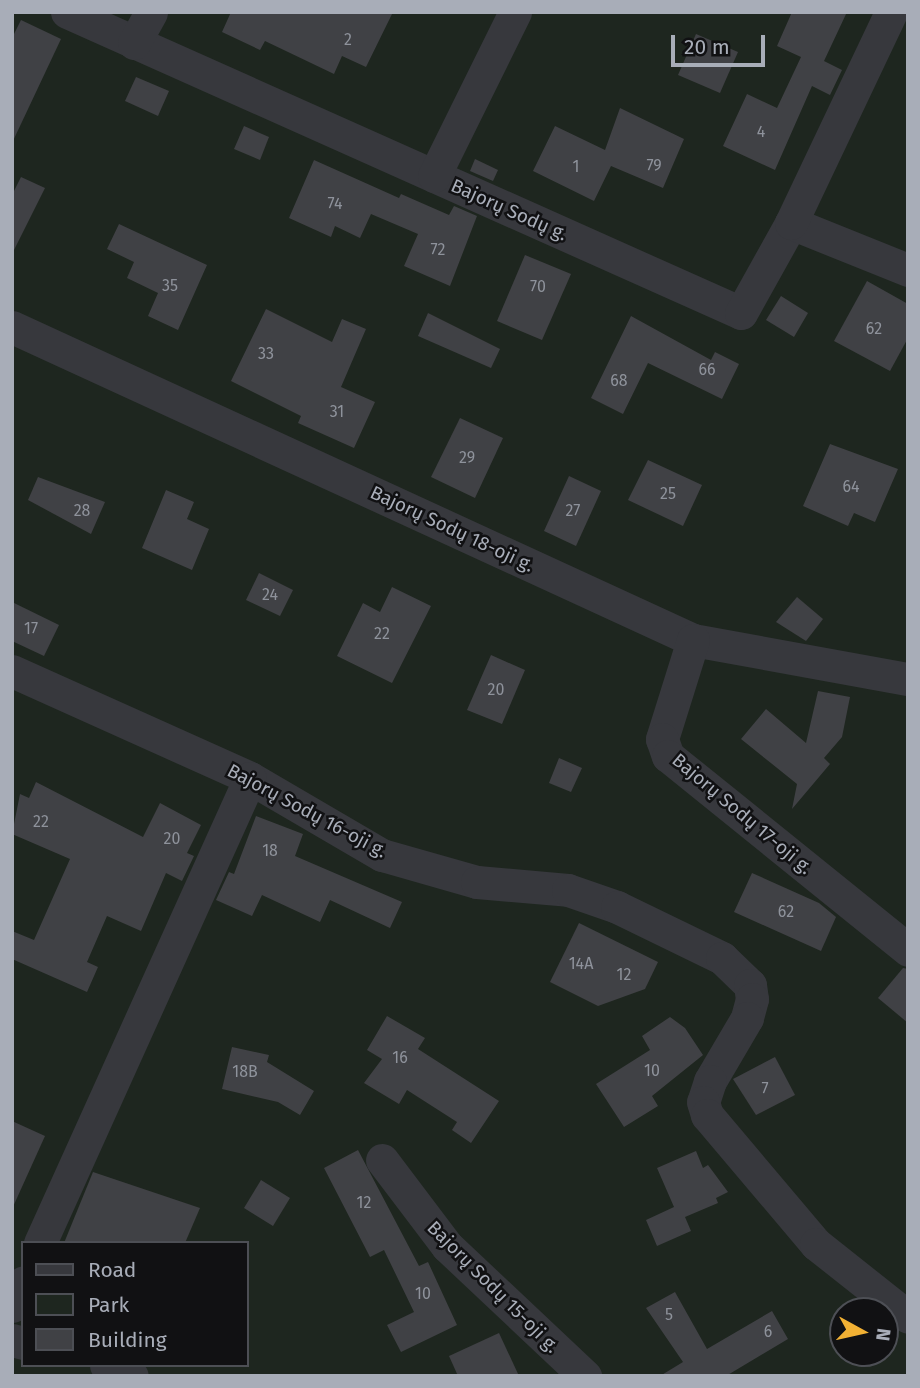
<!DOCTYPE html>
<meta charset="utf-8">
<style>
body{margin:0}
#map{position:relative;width:920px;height:1388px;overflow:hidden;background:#161618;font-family:"Fira Sans",sans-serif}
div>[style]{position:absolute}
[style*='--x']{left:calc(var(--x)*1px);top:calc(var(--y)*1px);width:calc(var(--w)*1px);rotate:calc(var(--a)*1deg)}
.green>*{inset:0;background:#1e261f}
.building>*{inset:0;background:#404145}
.street>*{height:33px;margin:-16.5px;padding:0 16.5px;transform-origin:16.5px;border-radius:16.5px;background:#37383d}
span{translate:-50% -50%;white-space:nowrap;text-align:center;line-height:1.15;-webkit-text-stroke:5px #111113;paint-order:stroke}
.number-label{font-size:16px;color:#8e929b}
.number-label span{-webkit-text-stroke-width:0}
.street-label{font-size:19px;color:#a8adb8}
.frame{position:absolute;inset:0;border:14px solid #a8adb8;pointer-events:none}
.legend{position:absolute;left:21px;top:1241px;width:228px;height:126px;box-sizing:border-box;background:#111113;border:2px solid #4d4f55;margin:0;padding:9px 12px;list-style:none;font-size:21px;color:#a8adb8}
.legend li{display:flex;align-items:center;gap:14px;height:35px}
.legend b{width:35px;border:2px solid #4d4f55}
.north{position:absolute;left:829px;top:1297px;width:70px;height:70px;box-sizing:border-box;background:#111113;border:2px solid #4d4f55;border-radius:50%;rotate:98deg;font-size:19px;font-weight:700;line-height:28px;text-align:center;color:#a8adb8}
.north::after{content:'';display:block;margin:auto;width:24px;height:32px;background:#f2b134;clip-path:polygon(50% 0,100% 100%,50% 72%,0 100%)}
.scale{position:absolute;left:671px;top:35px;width:94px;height:32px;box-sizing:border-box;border:4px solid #a8adb8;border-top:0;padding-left:9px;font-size:21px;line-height:24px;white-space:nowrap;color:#a8adb8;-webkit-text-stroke:5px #111113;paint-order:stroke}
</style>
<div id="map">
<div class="green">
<i style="clip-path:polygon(evenodd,12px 12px,908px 12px,908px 1376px,12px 1376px,12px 12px,23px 1243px,247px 1243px,247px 1365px,23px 1365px,23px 1243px,12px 12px,843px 1311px,885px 1311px,885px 1353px,843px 1353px,843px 1311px)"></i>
</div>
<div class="building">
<i style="clip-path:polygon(231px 12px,393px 12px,366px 67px,342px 56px,334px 74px,265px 41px,260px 50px,222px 32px)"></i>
<i style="clip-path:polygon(792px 12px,847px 12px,824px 61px,842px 70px,830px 95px,812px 86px,775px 170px,723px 146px,747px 94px,777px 108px,801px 57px,777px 46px)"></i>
<i style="clip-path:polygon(21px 20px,61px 39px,12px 143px,12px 38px)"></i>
<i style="clip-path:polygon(696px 34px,738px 52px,720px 93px,678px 75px)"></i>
<i style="clip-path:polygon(136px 77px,169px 91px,158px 116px,125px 101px)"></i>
<i style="clip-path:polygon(620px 108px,684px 139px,663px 188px,611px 166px,594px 201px,533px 171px,555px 126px,605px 150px)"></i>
<i style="clip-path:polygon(244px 126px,269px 137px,260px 160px,234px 149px)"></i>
<i style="clip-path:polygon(475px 159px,498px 170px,493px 181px,470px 171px)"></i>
<i style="clip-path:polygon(314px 160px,399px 198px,401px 194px,449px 215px,454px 206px,477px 216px,450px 286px,404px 266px,418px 234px,371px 214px,360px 238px,335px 226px,331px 237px,289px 218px)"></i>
<i style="clip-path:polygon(21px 177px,45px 188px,12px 254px,12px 195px)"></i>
<i style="clip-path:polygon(119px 224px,207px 265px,178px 330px,148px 316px,158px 293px,127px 278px,134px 262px,107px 249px)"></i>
<i style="clip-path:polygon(525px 255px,571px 274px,542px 340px,497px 321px)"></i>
<i style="clip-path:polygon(867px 281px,908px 304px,908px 338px,890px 371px,834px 341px)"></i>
<i style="clip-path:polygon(781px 296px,808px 313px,794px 337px,766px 320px)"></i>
<i style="clip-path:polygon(266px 309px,332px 342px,342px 319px,366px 329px,341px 387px,375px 402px,354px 448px,298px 423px,301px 416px,231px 381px)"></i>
<i style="clip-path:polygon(428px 313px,500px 349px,491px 368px,418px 336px)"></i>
<i style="clip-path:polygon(631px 316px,711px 360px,715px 352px,739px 364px,722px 399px,648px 363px,623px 414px,591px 398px)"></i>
<i style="clip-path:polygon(460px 418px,503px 438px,475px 498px,431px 477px)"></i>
<i style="clip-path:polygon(830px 444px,898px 469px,875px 522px,854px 513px,848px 526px,803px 506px)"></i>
<i style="clip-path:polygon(648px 460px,702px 485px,683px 526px,628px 500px)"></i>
<i style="clip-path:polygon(569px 476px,601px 491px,576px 546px,544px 531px)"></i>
<i style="clip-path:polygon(38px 477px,105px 502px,91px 534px,28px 500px)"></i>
<i style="clip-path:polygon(166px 490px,194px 502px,187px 519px,209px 529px,192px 570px,142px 548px)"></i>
<i style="clip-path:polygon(259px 573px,293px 590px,280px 616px,246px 600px)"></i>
<i style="clip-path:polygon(392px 587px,431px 606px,392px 683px,337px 656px,363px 603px,380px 612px)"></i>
<i style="clip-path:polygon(797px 597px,823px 619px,806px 641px,776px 622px)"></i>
<i style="clip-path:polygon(12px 602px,59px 625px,44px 656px,12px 641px)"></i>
<i style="clip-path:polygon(491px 655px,525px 670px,502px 724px,467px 710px)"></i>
<i style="clip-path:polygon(818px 691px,850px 697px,842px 737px,824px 758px,830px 764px,792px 809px,797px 784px,741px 739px,766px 709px,806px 743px)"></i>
<i style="clip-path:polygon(559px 758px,582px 768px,571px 792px,549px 783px)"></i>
<i style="clip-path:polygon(36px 782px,143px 837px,160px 803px,201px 825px,187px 853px,194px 856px,182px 881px,166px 873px,141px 931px,107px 916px,87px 962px,98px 967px,87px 992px,12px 959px,12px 931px,34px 940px,70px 859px,12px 834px,20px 794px,29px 798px)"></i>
<i style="clip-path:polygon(256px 816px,303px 834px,295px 856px,402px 902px,390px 928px,330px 900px,320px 922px,262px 895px,252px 916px,216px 900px,229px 872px,234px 874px)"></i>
<i style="clip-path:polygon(752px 873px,819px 903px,836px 917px,821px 951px,734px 912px)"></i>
<i style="clip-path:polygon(579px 923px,658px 962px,645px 989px,598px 1006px,550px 982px)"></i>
<i style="clip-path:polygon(903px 968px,908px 969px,908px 1023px,878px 998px)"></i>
<i style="clip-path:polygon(387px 1016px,425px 1038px,418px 1049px,499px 1101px,471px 1143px,452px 1130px,457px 1122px,407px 1090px,399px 1104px,364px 1083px,382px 1059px,367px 1050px)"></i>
<i style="clip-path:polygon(670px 1017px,685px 1028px,703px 1055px,652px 1096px,658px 1106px,624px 1127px,596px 1084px,650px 1050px,642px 1036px)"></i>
<i style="clip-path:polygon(232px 1047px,269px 1055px,267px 1062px,314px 1091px,300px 1115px,278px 1102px,222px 1089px)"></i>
<i style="clip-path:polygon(775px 1057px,795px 1095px,756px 1115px,733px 1079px)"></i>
<i style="clip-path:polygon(12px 1121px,45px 1136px,12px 1209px)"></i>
<i style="clip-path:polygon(358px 1150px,419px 1266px,428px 1262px,457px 1325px,401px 1352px,387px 1325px,414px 1312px,384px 1250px,370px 1257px,324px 1168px)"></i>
<i style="clip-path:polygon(696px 1151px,703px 1168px,708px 1165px,728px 1192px,716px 1198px,718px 1203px,685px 1217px,691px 1231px,657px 1246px,646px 1220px,674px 1207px,657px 1168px)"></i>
<i style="clip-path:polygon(93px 1172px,200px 1208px,185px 1243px,64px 1243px)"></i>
<i style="clip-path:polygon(261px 1180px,290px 1198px,273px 1226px,244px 1208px)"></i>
<i style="clip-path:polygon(675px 1292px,707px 1349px,772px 1311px,788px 1339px,726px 1376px,660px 1376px,683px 1362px,646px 1308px)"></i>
<i style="clip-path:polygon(499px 1333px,519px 1376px,458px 1376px,449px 1356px)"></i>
</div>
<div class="street">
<i style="--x:67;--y:12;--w:738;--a:24.06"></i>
<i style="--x:741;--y:313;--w:103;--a:-60.9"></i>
<i style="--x:791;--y:223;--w:126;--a:21.9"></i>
<i style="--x:134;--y:43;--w:35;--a:-61"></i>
<i style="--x:434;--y:176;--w:183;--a:-63.7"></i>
<i style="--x:791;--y:223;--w:233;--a:-64.6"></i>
<i style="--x:12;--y:327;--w:749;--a:24.68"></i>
<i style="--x:693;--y:640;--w:219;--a:10.3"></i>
<i style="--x:693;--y:640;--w:104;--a:107.4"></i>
<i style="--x:662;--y:739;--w:18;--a:71"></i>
<i style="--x:668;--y:756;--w:309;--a:38.9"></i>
<i style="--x:12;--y:671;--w:261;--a:24.2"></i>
<i style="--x:250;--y:778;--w:153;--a:30.3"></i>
<i style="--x:382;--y:855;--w:99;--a:15.9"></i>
<i style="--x:477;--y:882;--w:91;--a:5"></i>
<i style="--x:568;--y:890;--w:52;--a:19.1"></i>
<i style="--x:617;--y:907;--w:117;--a:25.9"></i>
<i style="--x:722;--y:958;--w:39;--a:44"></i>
<i style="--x:750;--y:985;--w:14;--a:82"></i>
<i style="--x:752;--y:999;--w:20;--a:105"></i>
<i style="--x:747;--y:1018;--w:73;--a:120.4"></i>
<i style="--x:710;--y:1081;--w:22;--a:108"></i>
<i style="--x:703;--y:1102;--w:14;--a:73"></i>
<i style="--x:707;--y:1115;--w:169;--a:49.8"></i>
<i style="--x:816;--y:1244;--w:117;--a:38.4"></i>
<i style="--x:382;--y:1160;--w:108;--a:52.9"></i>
<i style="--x:447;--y:1246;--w:190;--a:43.3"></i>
<i style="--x:40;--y:1243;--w:510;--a:-65.7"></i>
<i style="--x:12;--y:1306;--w:26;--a:-65"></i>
<i style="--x:12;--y:1340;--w:11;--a:15"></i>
<i style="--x:106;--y:1365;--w:28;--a:23"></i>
</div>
<div class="number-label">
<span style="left:348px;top:40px">2</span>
<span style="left:761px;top:132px">4</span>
<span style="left:654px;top:166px">79</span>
<span style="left:576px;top:167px">1</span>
<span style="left:335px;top:204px">74</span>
<span style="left:438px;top:250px">72</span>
<span style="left:170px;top:286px">35</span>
<span style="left:538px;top:287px">70</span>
<span style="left:874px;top:329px">62</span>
<span style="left:266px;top:354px">33</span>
<span style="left:707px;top:370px">66</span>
<span style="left:619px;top:381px">68</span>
<span style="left:337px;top:412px">31</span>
<span style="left:467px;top:458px">29</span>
<span style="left:851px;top:487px">64</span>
<span style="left:668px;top:494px">25</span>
<span style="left:82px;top:511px">28</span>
<span style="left:573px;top:511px">27</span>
<span style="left:270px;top:595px">24</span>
<span style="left:31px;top:629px">17</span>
<span style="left:382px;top:634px">22</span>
<span style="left:496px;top:690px">20</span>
<span style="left:41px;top:822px">22</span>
<span style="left:172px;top:839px">20</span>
<span style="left:270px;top:851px">18</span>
<span style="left:786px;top:912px">62</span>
<span style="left:581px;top:964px">14A</span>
<span style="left:624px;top:975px">12</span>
<span style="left:400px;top:1058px">16</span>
<span style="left:652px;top:1071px">10</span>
<span style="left:245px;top:1072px">18B</span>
<span style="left:765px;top:1089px">7</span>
<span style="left:364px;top:1203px">12</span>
<span style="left:423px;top:1294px">10</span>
<span style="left:669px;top:1315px">5</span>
<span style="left:768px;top:1332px">6</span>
</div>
<div class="street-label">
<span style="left:509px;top:210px;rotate:24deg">Bajorų Sodų g.</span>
<span style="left:452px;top:529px;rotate:25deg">Bajorų Sodų 18-oji g.</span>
<span style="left:307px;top:811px;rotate:28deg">Bajorų Sodų 16-oji g.</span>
<span style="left:742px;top:814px;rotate:40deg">Bajorų Sodų 17-oji g.</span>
<span style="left:493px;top:1287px;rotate:45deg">Bajorų Sodų 15-oji g.</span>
</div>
<div class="frame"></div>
<ul class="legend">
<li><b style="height:9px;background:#37383d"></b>Road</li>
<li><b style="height:19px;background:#1e261f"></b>Park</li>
<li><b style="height:19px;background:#404145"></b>Building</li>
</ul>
<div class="north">N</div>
<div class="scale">20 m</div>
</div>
